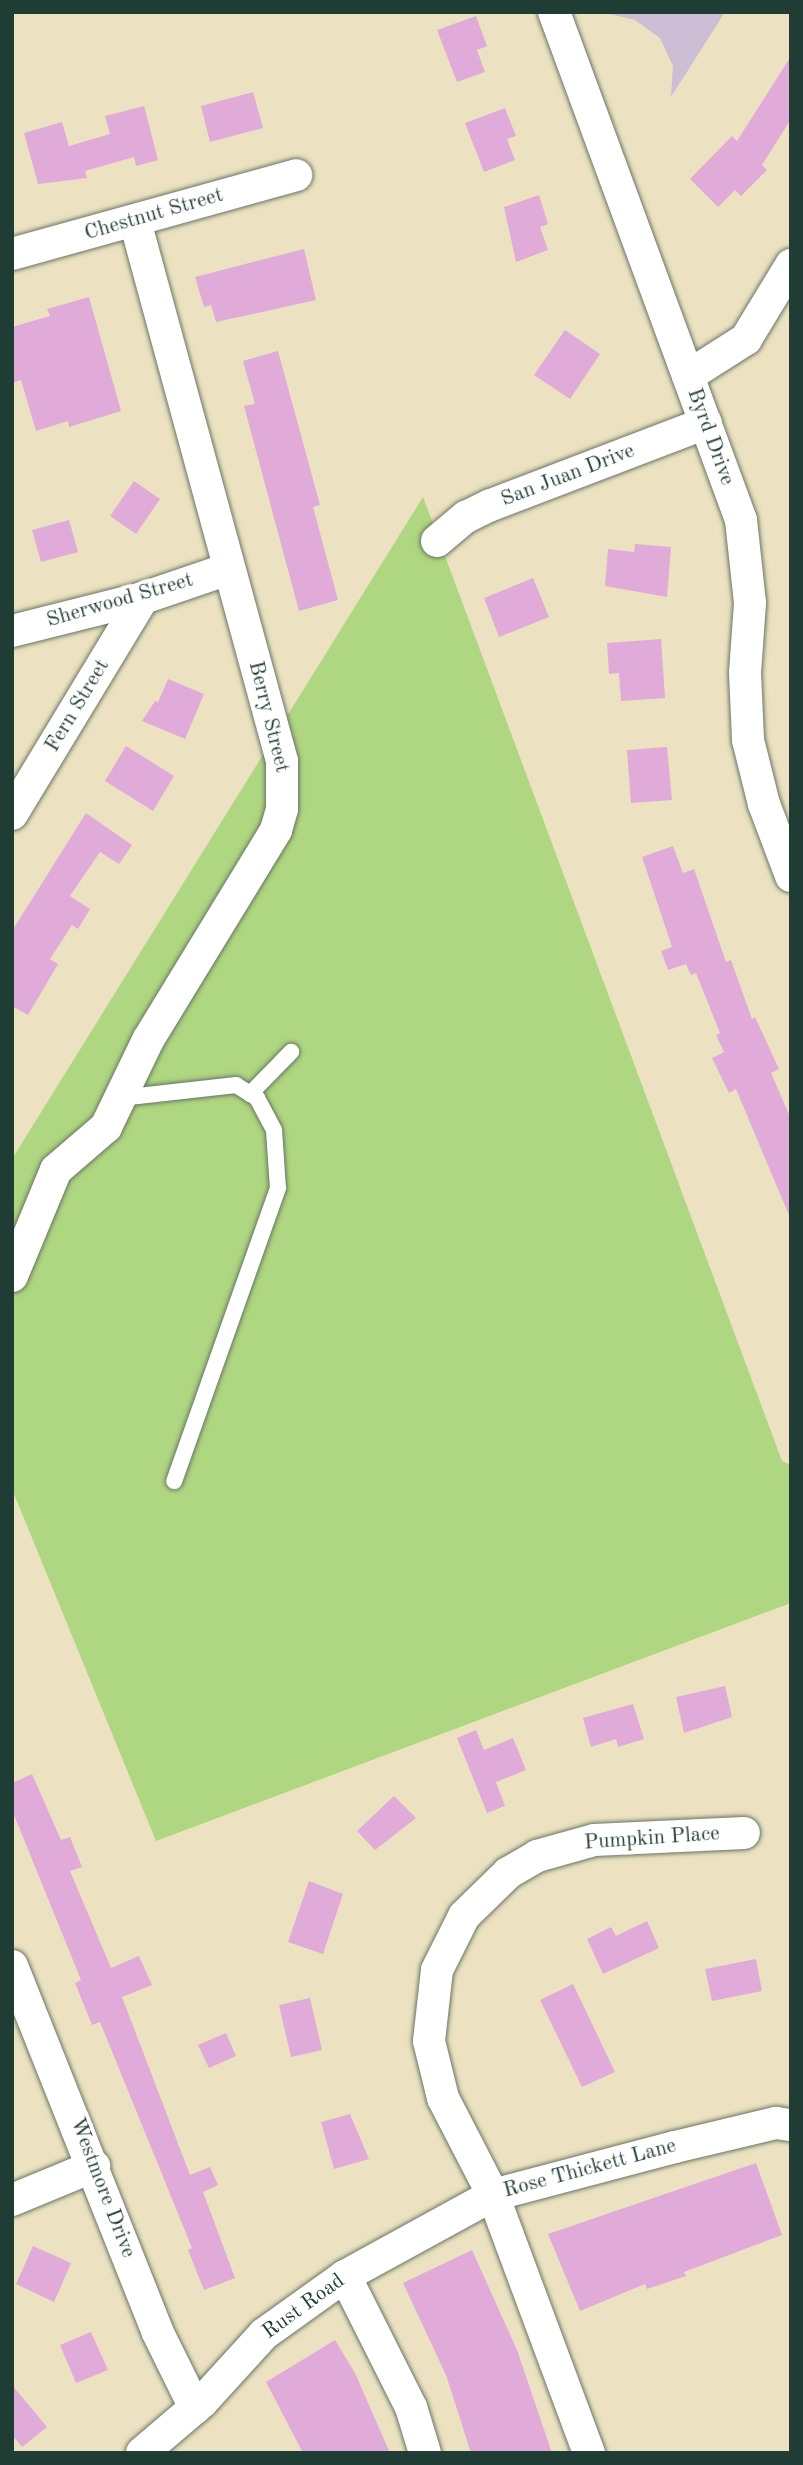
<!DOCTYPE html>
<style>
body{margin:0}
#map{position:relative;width:803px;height:2465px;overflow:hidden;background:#ece2c1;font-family:"Old Standard TT",serif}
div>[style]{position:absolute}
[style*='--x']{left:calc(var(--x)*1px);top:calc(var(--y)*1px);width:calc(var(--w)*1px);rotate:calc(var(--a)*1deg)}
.industrial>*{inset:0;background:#ccbed4}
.green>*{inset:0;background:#afd680}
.building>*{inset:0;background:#e0abd8}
.roads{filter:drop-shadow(0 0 2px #677765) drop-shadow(0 0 2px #677765)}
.lane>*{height:16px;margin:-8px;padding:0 8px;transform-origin:8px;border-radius:8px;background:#fff}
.street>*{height:32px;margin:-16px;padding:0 16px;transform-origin:16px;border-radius:16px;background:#fff}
span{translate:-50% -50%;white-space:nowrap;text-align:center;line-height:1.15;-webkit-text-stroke:7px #fff;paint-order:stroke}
.street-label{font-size:21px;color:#1f3d34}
.frame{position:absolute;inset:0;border:14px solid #1f3d34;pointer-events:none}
</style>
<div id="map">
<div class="industrial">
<i style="clip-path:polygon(602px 12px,725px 12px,671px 97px,673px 66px,660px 38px,635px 20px)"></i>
</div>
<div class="green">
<i style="clip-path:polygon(423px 497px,782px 1461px,791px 1465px,791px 1603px,156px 1841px,12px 1489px,12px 1159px)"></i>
</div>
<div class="building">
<i style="clip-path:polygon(476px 16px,487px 46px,477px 50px,485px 72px,457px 82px,437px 30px)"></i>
<i style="clip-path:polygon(791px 56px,791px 119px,762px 165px,767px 170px,741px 196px,735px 190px,718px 207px,690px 179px,732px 136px,737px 141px)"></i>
<i style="clip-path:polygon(253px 92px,263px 128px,210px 142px,201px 106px)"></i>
<i style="clip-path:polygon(144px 106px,158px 160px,136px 166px,134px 157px,85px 171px,87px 178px,38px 184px,24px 133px,62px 122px,69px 146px,110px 134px,105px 116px)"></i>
<i style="clip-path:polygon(505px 108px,516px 136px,507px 139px,515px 160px,484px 172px,465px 123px)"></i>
<i style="clip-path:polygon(539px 195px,548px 224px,540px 227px,548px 250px,516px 262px,504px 207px)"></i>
<i style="clip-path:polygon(304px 249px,316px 300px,216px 322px,211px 305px,204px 307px,195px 277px)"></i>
<i style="clip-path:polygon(89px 297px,121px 411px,69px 427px,68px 421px,36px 431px,21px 380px,12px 383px,12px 327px,50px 316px,47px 309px)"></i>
<i style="clip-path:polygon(565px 330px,600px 354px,570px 399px,534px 375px)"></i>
<i style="clip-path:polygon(278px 351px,320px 505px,313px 507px,338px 600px,299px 611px,244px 406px,255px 404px,243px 361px)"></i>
<i style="clip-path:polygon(134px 481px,160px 499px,136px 534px,110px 516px)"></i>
<i style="clip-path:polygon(69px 520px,78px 552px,41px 562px,32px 530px)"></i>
<i style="clip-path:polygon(635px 544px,671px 547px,667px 597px,605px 586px,608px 549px,634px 552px)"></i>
<i style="clip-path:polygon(533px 578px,549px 617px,499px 637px,484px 598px)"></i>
<i style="clip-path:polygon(661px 639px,665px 698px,621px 701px,619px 673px,609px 674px,607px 643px)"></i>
<i style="clip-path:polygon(168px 679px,204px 694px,185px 739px,142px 721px,155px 701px,158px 702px)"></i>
<i style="clip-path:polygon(126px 746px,174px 776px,153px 811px,105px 781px)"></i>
<i style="clip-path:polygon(667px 747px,672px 800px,631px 803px,627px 750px)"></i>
<i style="clip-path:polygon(86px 813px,132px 845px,119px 864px,100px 852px,70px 896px,90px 909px,78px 929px,72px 925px,50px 959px,58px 964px,28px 1015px,12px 1006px,12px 931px)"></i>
<i style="clip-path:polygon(673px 846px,683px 873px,694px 869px,726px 962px,731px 960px,752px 1019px,755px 1017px,779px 1069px,771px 1073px,791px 1119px,791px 1220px,736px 1089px,729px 1093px,712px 1058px,724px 1052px,716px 1035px,720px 1033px,696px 973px,691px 975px,686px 964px,668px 970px,661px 951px,672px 947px,642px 857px)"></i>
<i style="clip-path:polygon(725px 1686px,732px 1717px,684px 1733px,676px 1697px)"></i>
<i style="clip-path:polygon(633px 1704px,644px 1739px,618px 1747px,616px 1739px,591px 1747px,583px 1718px)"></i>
<i style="clip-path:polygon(476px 1730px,484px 1750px,513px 1738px,526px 1770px,496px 1782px,505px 1806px,487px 1813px,457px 1738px)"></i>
<i style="clip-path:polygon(32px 1774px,61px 1840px,70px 1837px,82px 1867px,70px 1871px,111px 1968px,139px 1956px,152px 1985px,122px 1997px,190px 2175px,210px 2167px,218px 2185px,203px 2192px,235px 2278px,204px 2290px,188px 2250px,192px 2248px,100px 2022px,92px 2025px,75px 1983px,81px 1980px,12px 1810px,12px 1783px)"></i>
<i style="clip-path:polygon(394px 1796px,416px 1818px,375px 1850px,357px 1831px)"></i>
<i style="clip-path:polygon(309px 1881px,343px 1894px,323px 1954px,288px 1942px)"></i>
<i style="clip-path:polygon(647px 1921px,659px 1948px,603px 1974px,587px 1939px,611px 1927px,616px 1936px)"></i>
<i style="clip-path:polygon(756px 1959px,762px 1991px,712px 2001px,705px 1969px)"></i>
<i style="clip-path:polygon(573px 1984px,615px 2072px,582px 2087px,540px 2000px)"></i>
<i style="clip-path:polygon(310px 1998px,322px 2050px,291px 2057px,279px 2005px)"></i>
<i style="clip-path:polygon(226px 2033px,236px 2056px,209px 2068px,198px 2045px)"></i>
<i style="clip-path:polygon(350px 2114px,369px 2159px,334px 2169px,321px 2122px)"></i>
<i style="clip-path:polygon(756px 2163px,782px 2235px,684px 2272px,686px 2276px,647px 2289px,645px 2284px,580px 2311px,548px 2234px)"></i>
<i style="clip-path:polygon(33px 2246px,71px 2263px,54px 2302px,16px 2284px)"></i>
<i style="clip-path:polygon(472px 2250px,517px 2350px,552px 2453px,471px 2453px,446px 2375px,403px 2283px)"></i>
<i style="clip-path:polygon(91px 2332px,108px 2370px,76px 2383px,60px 2345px)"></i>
<i style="clip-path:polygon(335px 2340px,355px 2373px,390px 2453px,303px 2453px,266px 2382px)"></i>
<i style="clip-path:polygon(12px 2385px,47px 2427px,22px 2447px,12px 2435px)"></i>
</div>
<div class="roads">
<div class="lane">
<i style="--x:250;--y:1094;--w:59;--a:-45.7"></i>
<i style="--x:120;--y:1098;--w:117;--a:-6.4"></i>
<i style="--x:236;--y:1085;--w:25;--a:32"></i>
<i style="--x:257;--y:1098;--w:36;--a:62"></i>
<i style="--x:274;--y:1130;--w:58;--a:86.1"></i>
<i style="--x:278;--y:1188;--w:311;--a:109.5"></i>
</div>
<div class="street">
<i style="--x:554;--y:12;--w:541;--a:69.79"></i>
<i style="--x:741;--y:520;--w:83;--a:83.8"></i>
<i style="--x:750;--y:603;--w:70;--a:94.1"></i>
<i style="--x:745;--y:673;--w:67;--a:87.4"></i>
<i style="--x:748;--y:740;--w:66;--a:76"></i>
<i style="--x:764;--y:804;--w:77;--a:69.4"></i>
<i style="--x:12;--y:254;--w:295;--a:-15.5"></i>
<i style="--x:688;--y:376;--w:69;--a:-32.5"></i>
<i style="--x:746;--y:339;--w:87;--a:-58.7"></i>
<i style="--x:437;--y:541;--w:38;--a:-40"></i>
<i style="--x:466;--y:517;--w:28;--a:-26"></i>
<i style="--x:491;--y:505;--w:230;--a:-20.9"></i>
<i style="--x:12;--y:631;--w:135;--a:-14.1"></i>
<i style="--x:143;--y:598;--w:90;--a:-18.8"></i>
<i style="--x:12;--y:814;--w:253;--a:-58.8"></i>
<i style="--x:12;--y:1276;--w:115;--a:-67.5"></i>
<i style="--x:56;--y:1170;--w:66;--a:-40.7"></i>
<i style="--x:106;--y:1127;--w:97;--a:-64.2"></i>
<i style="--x:148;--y:1040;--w:246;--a:-58.6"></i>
<i style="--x:276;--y:830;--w:22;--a:-74"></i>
<i style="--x:282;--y:809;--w:48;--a:-90"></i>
<i style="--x:282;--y:761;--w:560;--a:-105.23"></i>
<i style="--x:12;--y:1966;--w:393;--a:68.3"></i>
<i style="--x:157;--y:2331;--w:86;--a:63.7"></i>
<i style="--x:12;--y:2200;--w:89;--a:-22.5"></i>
<i style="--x:345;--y:2276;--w:147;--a:63.3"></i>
<i style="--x:411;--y:2407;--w:48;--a:73.1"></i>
<i style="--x:142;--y:2453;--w:79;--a:-40.4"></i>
<i style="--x:202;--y:2402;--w:92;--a:-47.6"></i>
<i style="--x:264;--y:2334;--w:100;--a:-35.6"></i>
<i style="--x:345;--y:2276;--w:169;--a:-28.7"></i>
<i style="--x:493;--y:2195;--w:188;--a:-14.8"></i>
<i style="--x:675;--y:2147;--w:104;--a:-13.4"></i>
<i style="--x:776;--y:2123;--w:15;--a:8"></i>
<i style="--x:589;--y:2453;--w:275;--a:-110.4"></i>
<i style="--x:493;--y:2195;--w:109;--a:-117.3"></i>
<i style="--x:443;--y:2098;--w:59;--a:-103.8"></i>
<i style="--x:429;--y:2041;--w:71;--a:-83.6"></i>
<i style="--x:437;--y:1970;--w:60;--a:-63.4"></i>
<i style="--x:464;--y:1916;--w:62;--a:-44.3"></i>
<i style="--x:508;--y:1873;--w:34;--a:-30"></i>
<i style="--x:537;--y:1856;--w:59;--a:-15.7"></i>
<i style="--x:594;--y:1840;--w:150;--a:-2.7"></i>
</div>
</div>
<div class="street-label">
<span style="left:154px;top:215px;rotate:-16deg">Chestnut Street</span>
<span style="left:710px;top:437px;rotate:70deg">Byrd Drive</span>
<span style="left:568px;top:476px;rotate:-21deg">San Juan Drive</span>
<span style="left:120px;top:601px;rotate:-16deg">Sherwood Street</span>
<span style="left:78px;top:706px;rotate:-59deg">Fern Street</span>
<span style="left:268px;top:717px;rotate:76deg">Berry Street</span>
<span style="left:652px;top:1839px;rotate:-4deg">Pumpkin Place</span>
<span style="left:590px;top:2169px;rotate:-15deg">Rose Thickett Lane</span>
<span style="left:102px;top:2188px;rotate:69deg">Westmore Drive</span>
<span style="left:304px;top:2307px;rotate:-36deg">Rust Road</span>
</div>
<div class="frame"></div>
</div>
